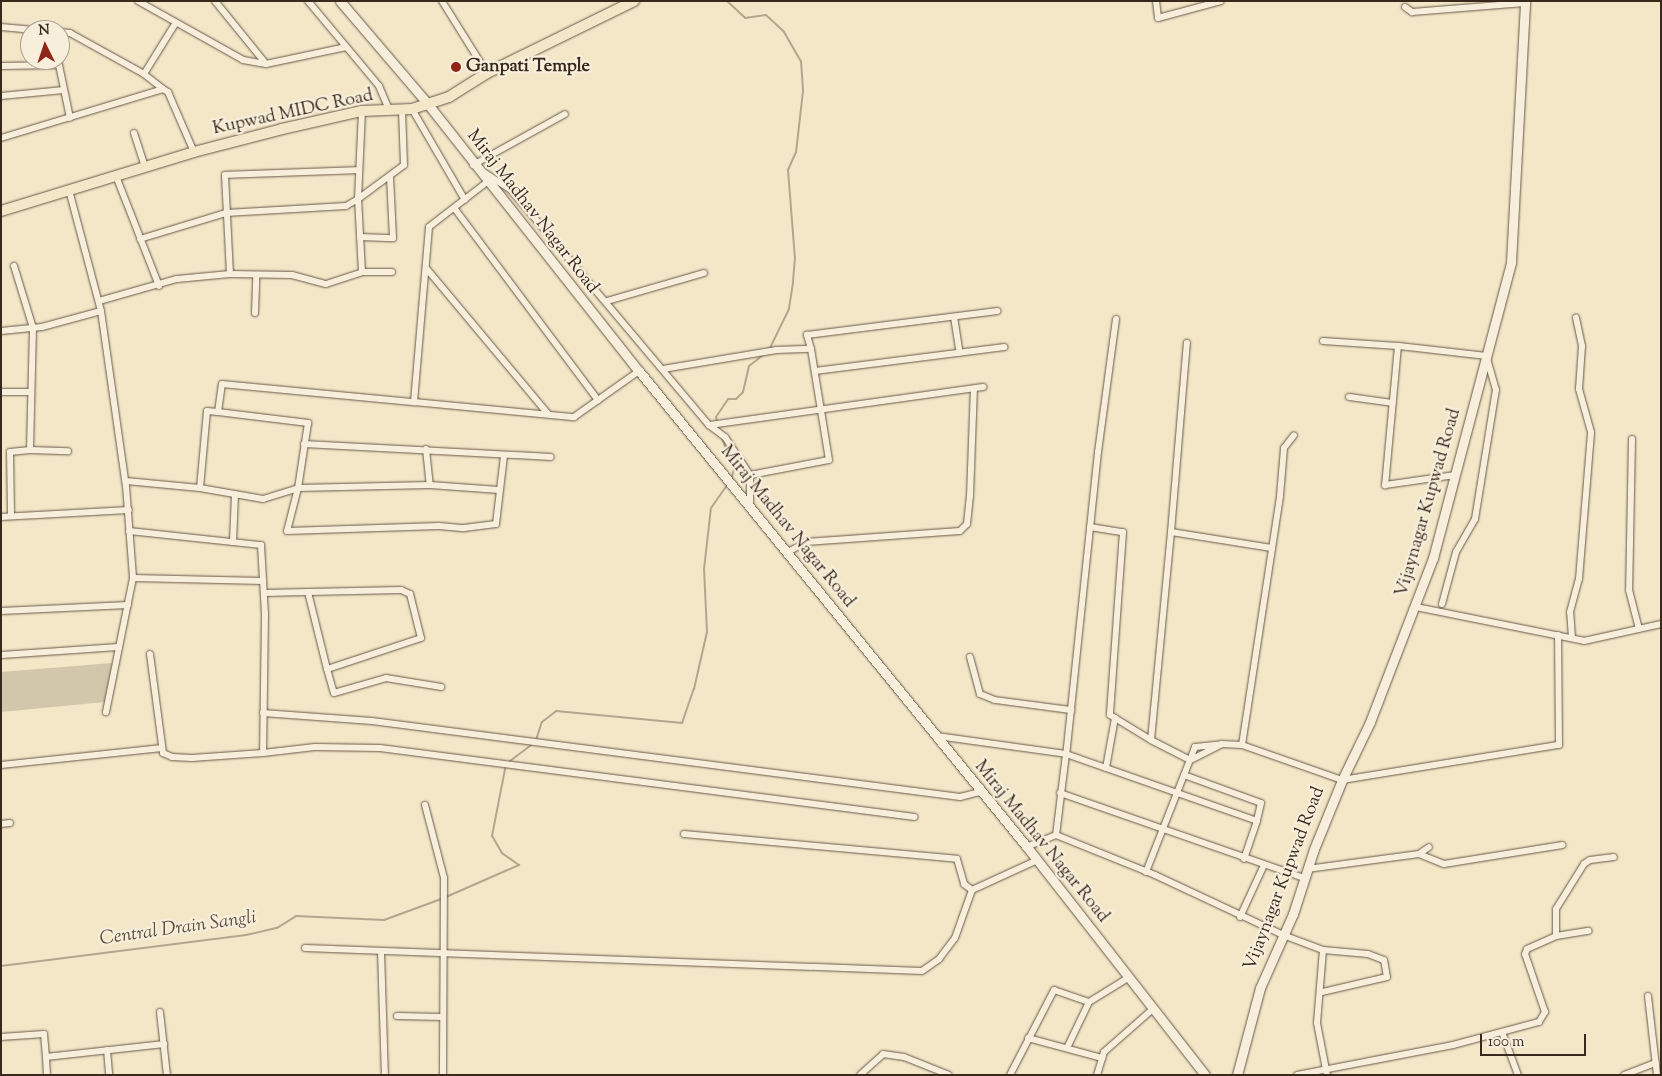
<!DOCTYPE html>
<style>
body{margin:0}
#map{position:relative;width:1662px;height:1076px;overflow:hidden;background:#f3e7c8;font-family:"Sorts Mill Goudy",serif}
div>[style]{position:absolute}
[style*='--x']{left:calc(var(--x)*1px);top:calc(var(--y)*1px);width:calc(var(--w)*1px);rotate:calc(var(--a)*1deg)}
.green>*{inset:0;background:#d3c7ab}
.stream>*{height:2px;margin:-1px;padding:0 1px;transform-origin:1px;border-radius:1px;background:#b4a68e}
.roads{filter:drop-shadow(0 0 1px #685848) drop-shadow(0 0 1px #685848)}
.street>*{height:6px;margin:-3px;padding:0 3px;transform-origin:3px;border-radius:3px;background:#f7efdb}
.secondary>*{height:9px;margin:-4.5px;padding:0 4.5px;transform-origin:4.5px;border-radius:4.5px;background:#f7efdb}
.primary>*{height:10px;margin:-5px;padding:0 5px;transform-origin:5px;border-radius:5px;background:#f3e7c8}
.dots>*{width:14px;height:14px;translate:-50% -50%;box-sizing:border-box;border:2px solid #f7efdb;border-radius:50%}
span{translate:-50% -50%;white-space:nowrap;text-align:center;line-height:1.15;-webkit-text-stroke:4.5px #f7efdb;paint-order:stroke}
.poi-label{font-size:18px;color:#39291d;font-weight:700}
.left{translate:0 -50%;text-align:left}
.street-label{font-size:18px;color:#39291d}
.water-label{font-size:19px;color:#5e4e3f;font-style:italic}
.frame{position:absolute;inset:0;border:2px solid #39291d;pointer-events:none}
.north{position:absolute;left:20px;top:20px;width:50px;height:50px;box-sizing:border-box;background:#f7efdb;border:1px solid #aba08f;border-radius:50%;rotate:356deg;font-size:14px;font-weight:700;line-height:20px;text-align:center;color:#39291d}
.north::after{content:'';display:block;margin:auto;width:18px;height:22px;background:#8f2418;clip-path:polygon(50% 0,100% 100%,50% 72%,0 100%)}
.scale{position:absolute;left:1480px;top:1034px;width:106px;height:22px;box-sizing:border-box;border:2px solid #39291d;border-top:0;padding-left:6px;font-size:15px;line-height:18px;white-space:nowrap;color:#39291d;-webkit-text-stroke:4px #f7efdb;paint-order:stroke}
</style>
<div id="map">
<div class="green">
<i style="clip-path:polygon(112px 663px,105px 702px,1px 712px,1px 672px)"></i>
</div>
<div class="stream">
<i style="--x:727;--y:1;--w:25;--a:43"></i>
<i style="--x:745;--y:18;--w:21;--a:-8"></i>
<i style="--x:766;--y:15;--w:25;--a:43"></i>
<i style="--x:784;--y:32;--w:34;--a:60"></i>
<i style="--x:801;--y:61;--w:30;--a:86"></i>
<i style="--x:803;--y:91;--w:61;--a:96.5"></i>
<i style="--x:796;--y:152;--w:20;--a:114"></i>
<i style="--x:788;--y:170;--w:88;--a:85.5"></i>
<i style="--x:795;--y:258;--w:25;--a:95"></i>
<i style="--x:793;--y:283;--w:26;--a:99"></i>
<i style="--x:789;--y:309;--w:43;--a:116"></i>
<i style="--x:717;--y:421;--w:4;--a:-104"></i>
<i style="--x:716;--y:417;--w:22;--a:-56"></i>
<i style="--x:728;--y:399;--w:8;--a:0"></i>
<i style="--x:736;--y:399;--w:10;--a:-45"></i>
<i style="--x:743;--y:392;--w:27;--a:-77"></i>
<i style="--x:749;--y:366;--w:18;--a:-38"></i>
<i style="--x:722;--y:438;--w:33;--a:69"></i>
<i style="--x:734;--y:469;--w:11;--a:105"></i>
<i style="--x:536;--y:740;--w:19;--a:-72"></i>
<i style="--x:542;--y:722;--w:18;--a:-38"></i>
<i style="--x:556;--y:711;--w:127;--a:5.4"></i>
<i style="--x:682;--y:723;--w:36;--a:-71"></i>
<i style="--x:694;--y:689;--w:58;--a:-77.2"></i>
<i style="--x:707;--y:632;--w:63;--a:-92.7"></i>
<i style="--x:704;--y:569;--w:61;--a:-83.5"></i>
<i style="--x:711;--y:508;--w:29;--a:-55"></i>
<i style="--x:446;--y:897;--w:80;--a:-23.7"></i>
<i style="--x:519;--y:865;--w:21;--a:-145"></i>
<i style="--x:502;--y:853;--w:20;--a:-120"></i>
<i style="--x:492;--y:836;--w:73;--a:-79"></i>
<i style="--x:506;--y:764;--w:34;--a:-37"></i>
<i style="--x:1;--y:966;--w:247;--a:-7.2"></i>
<i style="--x:246;--y:935;--w:32;--a:-13"></i>
<i style="--x:277;--y:928;--w:22;--a:-32"></i>
<i style="--x:296;--y:916;--w:88;--a:2.6"></i>
<i style="--x:384;--y:920;--w:61;--a:-20.2"></i>
</div>
<div class="roads">
<div class="street">
<i style="--x:138;--y:1;--w:120;--a:29.3"></i>
<i style="--x:243;--y:60;--w:23;--a:10"></i>
<i style="--x:266;--y:64;--w:82;--a:-12"></i>
<i style="--x:215;--y:1;--w:81;--a:51"></i>
<i style="--x:308;--y:1;--w:111;--a:50.1"></i>
<i style="--x:379;--y:86;--w:25;--a:67"></i>
<i style="--x:442;--y:1;--w:85;--a:58"></i>
<i style="--x:1156;--y:1;--w:17;--a:83"></i>
<i style="--x:1158;--y:18;--w:65;--a:-15.1"></i>
<i style="--x:1405;--y:7;--w:9;--a:36"></i>
<i style="--x:1412;--y:12;--w:113;--a:-4.6"></i>
<i style="--x:1;--y:27;--w:36;--a:5"></i>
<i style="--x:60;--y:32;--w:10;--a:6"></i>
<i style="--x:70;--y:33;--w:85;--a:29"></i>
<i style="--x:144;--y:74;--w:24;--a:38"></i>
<i style="--x:58;--y:60;--w:59;--a:78.3"></i>
<i style="--x:1;--y:66;--w:57;--a:-1"></i>
<i style="--x:144;--y:74;--w:59;--a:-58.2"></i>
<i style="--x:1;--y:96;--w:63;--a:-5.4"></i>
<i style="--x:412;--y:109;--w:105;--a:59.8"></i>
<i style="--x:134;--y:133;--w:36;--a:72"></i>
<i style="--x:1;--y:138;--w:169;--a:-16.8"></i>
<i style="--x:163;--y:89;--w:6;--a:31"></i>
<i style="--x:168;--y:92;--w:65;--a:66.6"></i>
<i style="--x:473;--y:165;--w:105;--a:-29"></i>
<i style="--x:485;--y:173;--w:31;--a:33"></i>
<i style="--x:511;--y:190;--w:307;--a:49.9"></i>
<i style="--x:709;--y:425;--w:20;--a:37"></i>
<i style="--x:725;--y:437;--w:45;--a:56.7"></i>
<i style="--x:750;--y:475;--w:31;--a:90"></i>
<i style="--x:116;--y:176;--w:118;--a:68.6"></i>
<i style="--x:487;--y:182;--w:73;--a:142.2"></i>
<i style="--x:429;--y:227;--w:176;--a:94.9"></i>
<i style="--x:414;--y:402;--w:161;--a:5.4"></i>
<i style="--x:574;--y:417;--w:80;--a:-35.3"></i>
<i style="--x:69;--y:190;--w:125;--a:75.2"></i>
<i style="--x:455;--y:209;--w:239;--a:53.2"></i>
<i style="--x:360;--y:237;--w:33;--a:2"></i>
<i style="--x:393;--y:238;--w:62;--a:-92.8"></i>
<i style="--x:140;--y:239;--w:90;--a:-16.8"></i>
<i style="--x:226;--y:213;--w:120;--a:-3.3"></i>
<i style="--x:346;--y:206;--w:14;--a:-30"></i>
<i style="--x:358;--y:199;--w:88;--a:-87.4"></i>
<i style="--x:426;--y:268;--w:190;--a:50.1"></i>
<i style="--x:362;--y:272;--w:73;--a:-93.1"></i>
<i style="--x:358;--y:199;--w:57;--a:-36.5"></i>
<i style="--x:404;--y:165;--w:55;--a:-92.1"></i>
<i style="--x:230;--y:274;--w:99;--a:-92.9"></i>
<i style="--x:225;--y:175;--w:134;--a:-2.1"></i>
<i style="--x:99;--y:301;--w:81;--a:-15.8"></i>
<i style="--x:177;--y:279;--w:53;--a:-5.4"></i>
<i style="--x:230;--y:274;--w:62;--a:0.9"></i>
<i style="--x:292;--y:275;--w:35;--a:15"></i>
<i style="--x:326;--y:284;--w:38;--a:-18"></i>
<i style="--x:362;--y:272;--w:30;--a:0"></i>
<i style="--x:607;--y:301;--w:101;--a:-16.1"></i>
<i style="--x:255;--y:313;--w:38;--a:-88"></i>
<i style="--x:954;--y:317;--w:36;--a:81"></i>
<i style="--x:1116;--y:319;--w:134;--a:97.7"></i>
<i style="--x:1098;--y:452;--w:304;--a:96"></i>
<i style="--x:1066;--y:754;--w:202;--a:19.3"></i>
<i style="--x:1257;--y:821;--w:40;--a:108.9"></i>
<i style="--x:1;--y:331;--w:41;--a:-5.6"></i>
<i style="--x:42;--y:327;--w:61;--a:-15.2"></i>
<i style="--x:101;--y:311;--w:177;--a:81.9"></i>
<i style="--x:126;--y:486;--w:92;--a:85.6"></i>
<i style="--x:133;--y:578;--w:137;--a:101.4"></i>
<i style="--x:1323;--y:341;--w:75;--a:3.8"></i>
<i style="--x:663;--y:369;--w:115;--a:-9.5"></i>
<i style="--x:776;--y:350;--w:35;--a:-2"></i>
<i style="--x:811;--y:349;--w:15;--a:-106"></i>
<i style="--x:807;--y:335;--w:192;--a:-7.2"></i>
<i style="--x:815;--y:371;--w:191;--a:-7.2"></i>
<i style="--x:1;--y:392;--w:29;--a:0"></i>
<i style="--x:1349;--y:397;--w:44;--a:7.8"></i>
<i style="--x:218;--y:412;--w:91;--a:7"></i>
<i style="--x:308;--y:423;--w:66;--a:98.7"></i>
<i style="--x:298;--y:488;--w:44;--a:104.3"></i>
<i style="--x:287;--y:531;--w:152;--a:-1.9"></i>
<i style="--x:439;--y:526;--w:25;--a:5"></i>
<i style="--x:464;--y:528;--w:32;--a:-7"></i>
<i style="--x:496;--y:524;--w:68;--a:-83.3"></i>
<i style="--x:709;--y:425;--w:277;--a:-7.9"></i>
<i style="--x:1632;--y:439;--w:151;--a:91.1"></i>
<i style="--x:1629;--y:590;--w:40;--a:75.6"></i>
<i style="--x:304;--y:444;--w:247;--a:3"></i>
<i style="--x:426;--y:449;--w:36;--a:84"></i>
<i style="--x:30;--y:450;--w:38;--a:2"></i>
<i style="--x:750;--y:475;--w:80;--a:-10.8"></i>
<i style="--x:829;--y:460;--w:112;--a:-99.2"></i>
<i style="--x:126;--y:481;--w:74;--a:5.4"></i>
<i style="--x:200;--y:488;--w:77;--a:-84.8"></i>
<i style="--x:207;--y:411;--w:11;--a:5"></i>
<i style="--x:218;--y:412;--w:28;--a:-82"></i>
<i style="--x:222;--y:384;--w:193;--a:5.4"></i>
<i style="--x:200;--y:488;--w:64;--a:9.9"></i>
<i style="--x:263;--y:499;--w:37;--a:-17"></i>
<i style="--x:298;--y:488;--w:132;--a:-1.3"></i>
<i style="--x:430;--y:485;--w:69;--a:4.1"></i>
<i style="--x:11;--y:515;--w:63;--a:-90.9"></i>
<i style="--x:10;--y:452;--w:20;--a:-6"></i>
<i style="--x:30;--y:450;--w:122;--a:-88.6"></i>
<i style="--x:33;--y:328;--w:65;--a:-107"></i>
<i style="--x:1;--y:517;--w:128;--a:-3.1"></i>
<i style="--x:1090;--y:527;--w:33;--a:9"></i>
<i style="--x:1123;--y:532;--w:183;--a:94.1"></i>
<i style="--x:1110;--y:715;--w:48;--a:31.4"></i>
<i style="--x:129;--y:531;--w:133;--a:6.1"></i>
<i style="--x:261;--y:545;--w:69;--a:86.7"></i>
<i style="--x:265;--y:614;--w:139;--a:90.8"></i>
<i style="--x:263;--y:753;--w:52;--a:-6.6"></i>
<i style="--x:315;--y:747;--w:65;--a:0.9"></i>
<i style="--x:380;--y:748;--w:539;--a:7.35"></i>
<i style="--x:1171;--y:532;--w:190;--a:-85.2"></i>
<i style="--x:233;--y:542;--w:48;--a:-87.6"></i>
<i style="--x:788;--y:552;--w:21;--a:-29"></i>
<i style="--x:806;--y:542;--w:154;--a:-4.1"></i>
<i style="--x:960;--y:531;--w:10;--a:-45"></i>
<i style="--x:967;--y:524;--w:28;--a:-84"></i>
<i style="--x:970;--y:496;--w:107;--a:-87.9"></i>
<i style="--x:133;--y:578;--w:130;--a:1.3"></i>
<i style="--x:264;--y:593;--w:44;--a:-1.3"></i>
<i style="--x:308;--y:592;--w:93;--a:-1.2"></i>
<i style="--x:401;--y:590;--w:10;--a:24"></i>
<i style="--x:410;--y:594;--w:45;--a:76"></i>
<i style="--x:421;--y:638;--w:99;--a:161.7"></i>
<i style="--x:327;--y:669;--w:79;--a:-103.9"></i>
<i style="--x:1442;--y:604;--w:54;--a:-74.9"></i>
<i style="--x:1456;--y:552;--w:38;--a:-60"></i>
<i style="--x:1475;--y:519;--w:131;--a:-80.8"></i>
<i style="--x:1496;--y:390;--w:35;--a:-106"></i>
<i style="--x:1486;--y:356;--w:89;--a:-173.5"></i>
<i style="--x:1398;--y:346;--w:140;--a:95.3"></i>
<i style="--x:1385;--y:485;--w:71;--a:-8.1"></i>
<i style="--x:1416;--y:607;--w:171;--a:11.4"></i>
<i style="--x:1584;--y:641;--w:79;--a:-12.4"></i>
<i style="--x:1;--y:611;--w:127;--a:-2.7"></i>
<i style="--x:1572;--y:638;--w:26;--a:-94"></i>
<i style="--x:1570;--y:612;--w:34;--a:-75"></i>
<i style="--x:1579;--y:579;--w:147;--a:-85.3"></i>
<i style="--x:1591;--y:432;--w:45;--a:-105.6"></i>
<i style="--x:1579;--y:389;--w:43;--a:-86"></i>
<i style="--x:1582;--y:346;--w:29;--a:-102"></i>
<i style="--x:150;--y:654;--w:100;--a:82.5"></i>
<i style="--x:163;--y:753;--w:10;--a:24"></i>
<i style="--x:172;--y:757;--w:20;--a:3"></i>
<i style="--x:192;--y:758;--w:71;--a:-4"></i>
<i style="--x:1;--y:655;--w:118;--a:-3.9"></i>
<i style="--x:970;--y:657;--w:38;--a:75"></i>
<i style="--x:980;--y:694;--w:16;--a:22"></i>
<i style="--x:995;--y:700;--w:77;--a:7.5"></i>
<i style="--x:327;--y:669;--w:25;--a:74"></i>
<i style="--x:334;--y:693;--w:54;--a:-16.1"></i>
<i style="--x:386;--y:678;--w:56;--a:9.3"></i>
<i style="--x:263;--y:713;--w:109;--a:4.2"></i>
<i style="--x:372;--y:721;--w:593;--a:7.36"></i>
<i style="--x:960;--y:797;--w:21;--a:-14"></i>
<i style="--x:937;--y:736;--w:130;--a:7.9"></i>
<i style="--x:1066;--y:754;--w:82;--a:97"></i>
<i style="--x:1056;--y:835;--w:31;--a:158"></i>
<i style="--x:1222;--y:744;--w:36;--a:153"></i>
<i style="--x:1190;--y:760;--w:14;--a:-69"></i>
<i style="--x:1195;--y:747;--w:27;--a:-6"></i>
<i style="--x:1222;--y:744;--w:20;--a:3"></i>
<i style="--x:1242;--y:745;--w:106;--a:19.3"></i>
<i style="--x:1342;--y:780;--w:220;--a:-9.2"></i>
<i style="--x:1559;--y:745;--w:110;--a:-90.5"></i>
<i style="--x:1242;--y:745;--w:252;--a:-81.3"></i>
<i style="--x:1280;--y:496;--w:48;--a:-85.2"></i>
<i style="--x:1284;--y:448;--w:16;--a:-52"></i>
<i style="--x:1;--y:765;--w:162;--a:-6"></i>
<i style="--x:1106;--y:768;--w:51;--a:-79.8"></i>
<i style="--x:1184;--y:775;--w:82;--a:20"></i>
<i style="--x:1261;--y:803;--w:18;--a:103"></i>
<i style="--x:1060;--y:793;--w:258;--a:19.2"></i>
<i style="--x:425;--y:805;--w:75;--a:75.4"></i>
<i style="--x:444;--y:878;--w:197;--a:90.3"></i>
<i style="--x:1;--y:824;--w:9;--a:-6"></i>
<i style="--x:684;--y:834;--w:274;--a:5.2"></i>
<i style="--x:957;--y:859;--w:26;--a:74"></i>
<i style="--x:964;--y:884;--w:10;--a:37"></i>
<i style="--x:1056;--y:835;--w:107;--a:22"></i>
<i style="--x:1155;--y:875;--w:141;--a:25.1"></i>
<i style="--x:1283;--y:935;--w:43;--a:20.6"></i>
<i style="--x:1323;--y:950;--w:45;--a:5.1"></i>
<i style="--x:1368;--y:954;--w:17;--a:21"></i>
<i style="--x:1384;--y:960;--w:17;--a:80"></i>
<i style="--x:1387;--y:977;--w:67;--a:167"></i>
<i style="--x:1419;--y:854;--w:27;--a:22"></i>
<i style="--x:1444;--y:864;--w:120;--a:-9.1"></i>
<i style="--x:1307;--y:869;--w:113;--a:-7.6"></i>
<i style="--x:1419;--y:854;--w:12;--a:-35"></i>
<i style="--x:1146;--y:872;--w:120;--a:-68.6"></i>
<i style="--x:1190;--y:760;--w:44;--a:-152.9"></i>
<i style="--x:1151;--y:740;--w:209;--a:-84.5"></i>
<i style="--x:1171;--y:532;--w:102;--a:9"></i>
<i style="--x:1240;--y:917;--w:57;--a:-65.2"></i>
<i style="--x:1556;--y:936;--w:27;--a:-90"></i>
<i style="--x:1556;--y:909;--w:53;--a:-58.1"></i>
<i style="--x:1584;--y:864;--w:7;--a:-34"></i>
<i style="--x:1590;--y:860;--w:24;--a:-7"></i>
<i style="--x:305;--y:948;--w:617;--a:2.13"></i>
<i style="--x:922;--y:971;--w:21;--a:-35"></i>
<i style="--x:939;--y:959;--w:26;--a:-53"></i>
<i style="--x:955;--y:938;--w:51;--a:-70.5"></i>
<i style="--x:972;--y:890;--w:69;--a:-24.7"></i>
<i style="--x:1323;--y:950;--w:73;--a:94.7"></i>
<i style="--x:1317;--y:1023;--w:53;--a:79.1"></i>
<i style="--x:381;--y:951;--w:124;--a:88.2"></i>
<i style="--x:1648;--y:996;--w:80;--a:83.5"></i>
<i style="--x:160;--y:1012;--w:63;--a:83.7"></i>
<i style="--x:397;--y:1016;--w:45;--a:1.3"></i>
<i style="--x:1502;--y:1032;--w:46;--a:69.6"></i>
<i style="--x:1;--y:1037;--w:43;--a:-4"></i>
<i style="--x:44;--y:1034;--w:23;--a:85"></i>
<i style="--x:46;--y:1057;--w:119;--a:-6.3"></i>
<i style="--x:1028;--y:1038;--w:77;--a:15.1"></i>
<i style="--x:1067;--y:1048;--w:51;--a:-64.4"></i>
<i style="--x:107;--y:1050;--w:25;--a:85"></i>
<i style="--x:46;--y:1057;--w:18;--a:87"></i>
<i style="--x:860;--y:1075;--w:31;--a:-42"></i>
<i style="--x:883;--y:1054;--w:21;--a:8"></i>
<i style="--x:904;--y:1057;--w:48;--a:21.8"></i>
<i style="--x:1010;--y:1075;--w:96;--a:-62.6"></i>
<i style="--x:1054;--y:990;--w:37;--a:19"></i>
<i style="--x:1089;--y:1002;--w:46;--a:-31.6"></i>
<i style="--x:1097;--y:1075;--w:24;--a:-73"></i>
<i style="--x:1104;--y:1052;--w:65;--a:-41.3"></i>
<i style="--x:1297;--y:1075;--w:159;--a:-10.9"></i>
<i style="--x:1453;--y:1045;--w:89;--a:-15"></i>
<i style="--x:1539;--y:1022;--w:12;--a:-59"></i>
<i style="--x:1545;--y:1012;--w:61;--a:-109"></i>
<i style="--x:1525;--y:954;--w:5;--a:-68"></i>
<i style="--x:1527;--y:949;--w:32;--a:-24"></i>
<i style="--x:1556;--y:936;--w:33;--a:-9"></i>
<i style="--x:1624;--y:1075;--w:34;--a:-21"></i>
</div>
<div class="secondary">
<i style="--x:340;--y:1;--w:134;--a:49.5"></i>
<i style="--x:427;--y:103;--w:342;--a:51.7"></i>
<i style="--x:639;--y:371;--w:614;--a:50.82"></i>
<i style="--x:1027;--y:847;--w:289;--a:52"></i>
<i style="--x:1237;--y:1075;--w:90;--a:-75.2"></i>
<i style="--x:1260;--y:988;--w:81;--a:-66"></i>
<i style="--x:1293;--y:914;--w:68;--a:-72.1"></i>
<i style="--x:1314;--y:849;--w:74;--a:-67.9"></i>
<i style="--x:1342;--y:780;--w:64;--a:-64.2"></i>
<i style="--x:1370;--y:722;--w:176;--a:-69"></i>
<i style="--x:1433;--y:558;--w:306;--a:-75.2"></i>
<i style="--x:1511;--y:262;--w:261;--a:-86.9"></i>
</div>
<div class="primary">
<i style="--x:1;--y:211;--w:202;--a:-17"></i>
<i style="--x:194;--y:152;--w:91;--a:-14.6"></i>
<i style="--x:282;--y:129;--w:82;--a:-12.7"></i>
<i style="--x:362;--y:111;--w:50;--a:-2.3"></i>
<i style="--x:412;--y:109;--w:39;--a:-18"></i>
<i style="--x:449;--y:97;--w:45;--a:-32.3"></i>
<i style="--x:487;--y:73;--w:164;--a:-26.1"></i>
</div>
</div>
<div class="dots">
<i style="left:456px;top:67px;background:#8f2418"></i>
</div>
<div class="poi-label">
<span class="left" style="left:466px;top:67px">Ganpati Temple</span>
</div>
<div class="street-label">
<span style="left:293px;top:113px;rotate:-12deg">Kupwad MIDC Road</span>
<span style="left:532px;top:212px;rotate:52deg">Miraj Madhav Nagar Road</span>
<span style="left:1429px;top:503px;rotate:-74deg">Vijaynagar Kupwad Road</span>
<span style="left:787px;top:527px;rotate:51deg">Miraj Madhav Nagar Road</span>
<span style="left:1041px;top:842px;rotate:51deg">Miraj Madhav Nagar Road</span>
<span style="left:1285px;top:879px;rotate:-69deg">Vijaynagar Kupwad Road</span>
</div>
<div class="water-label">
<span style="left:178px;top:929px;rotate:-8deg">Central Drain Sangli</span>
</div>
<div class="frame"></div>
<div class="north">N</div>
<div class="scale">100 m</div>
</div>
